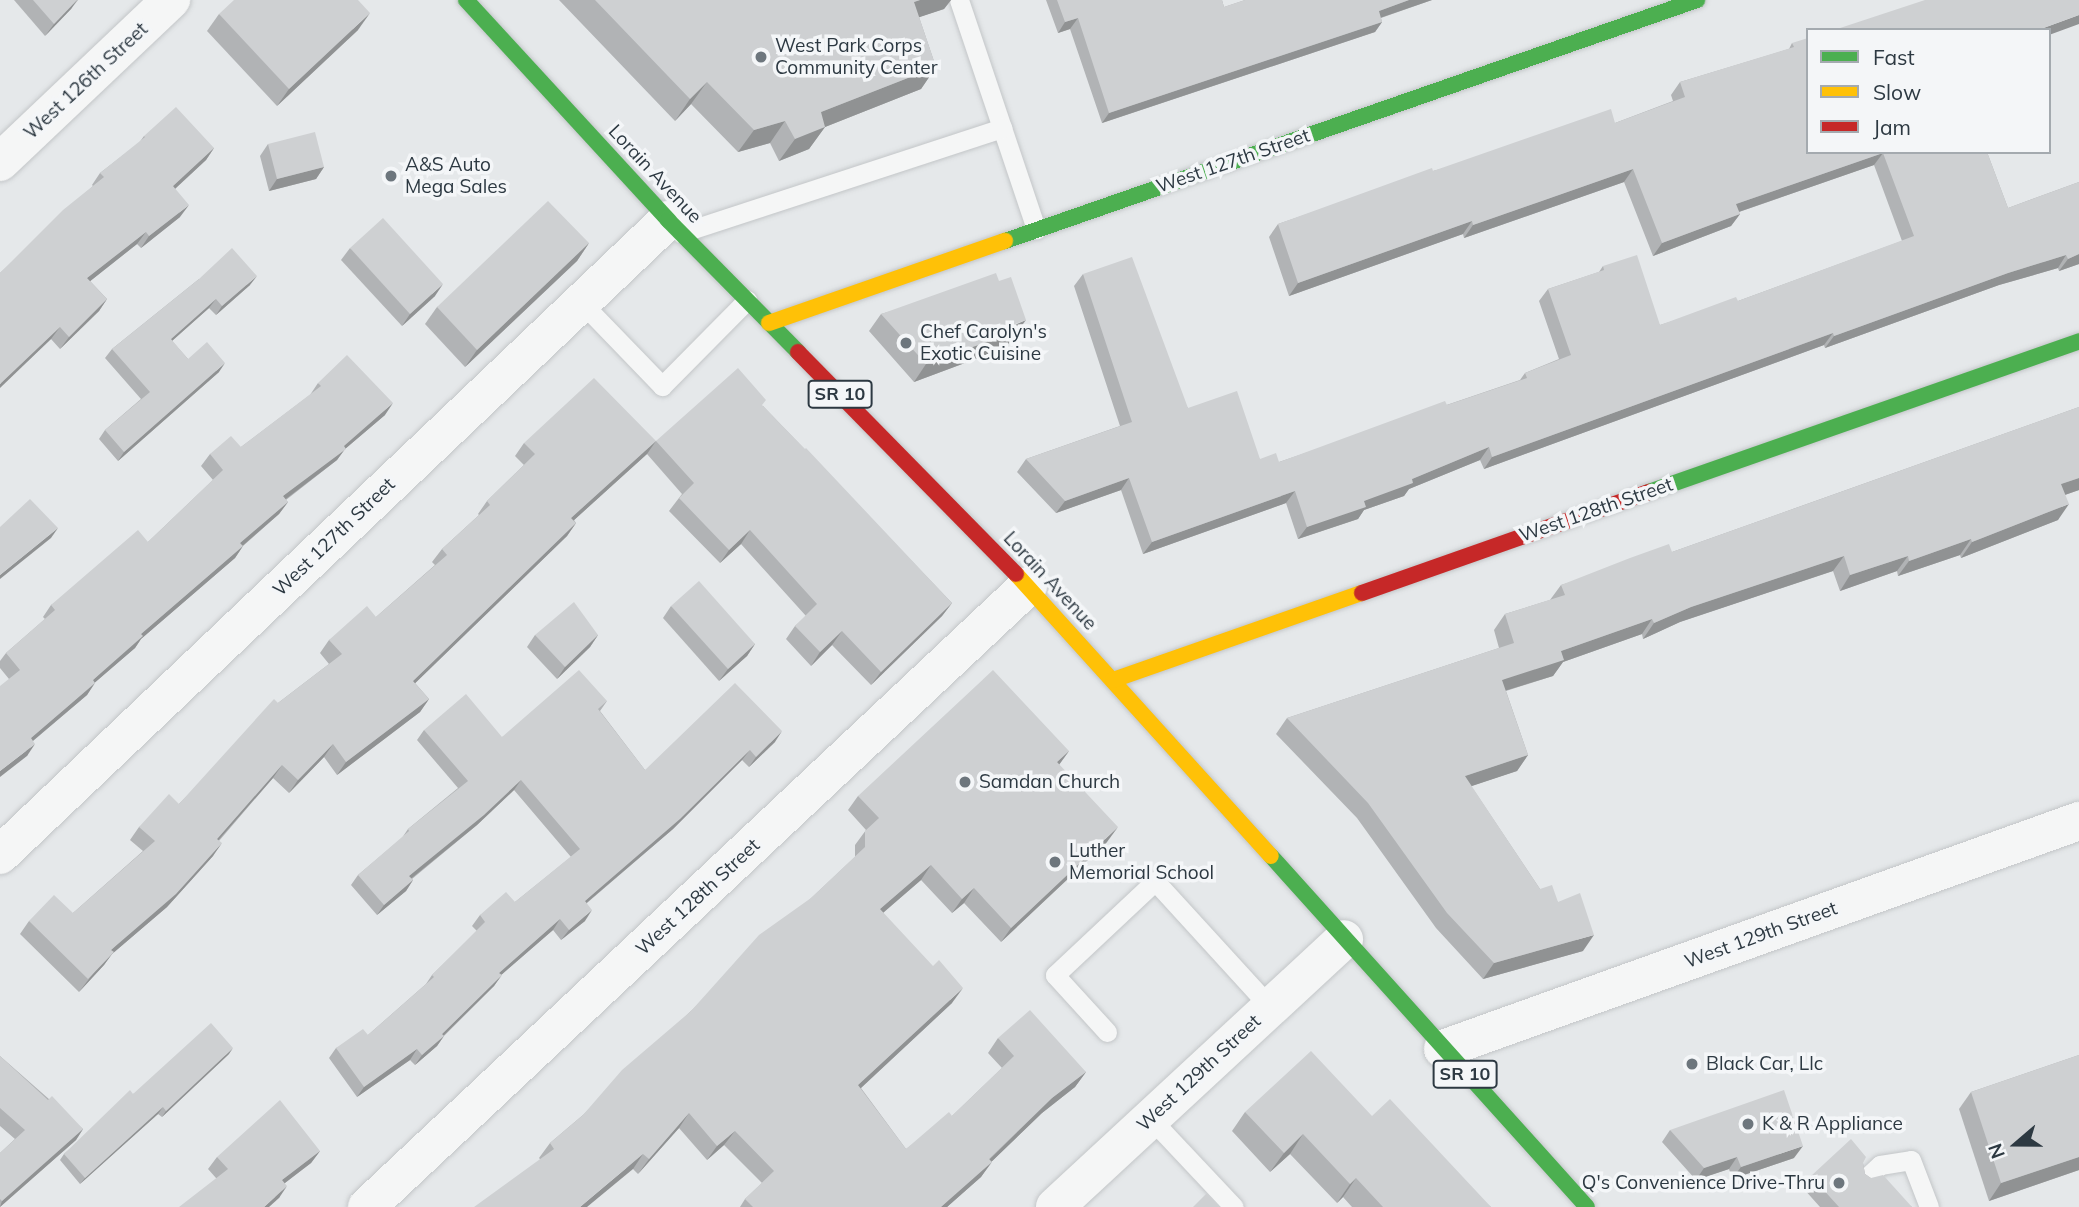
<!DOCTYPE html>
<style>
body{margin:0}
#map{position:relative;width:2079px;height:1207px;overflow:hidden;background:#e5e8ea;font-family:Mulish,sans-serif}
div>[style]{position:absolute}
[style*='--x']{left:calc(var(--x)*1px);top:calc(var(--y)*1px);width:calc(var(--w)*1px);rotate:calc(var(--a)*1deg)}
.roads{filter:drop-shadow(0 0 2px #c3c6c8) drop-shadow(0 0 2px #c3c6c8)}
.lane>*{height:19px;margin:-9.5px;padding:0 9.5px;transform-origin:9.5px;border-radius:9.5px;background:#f5f6f6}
.street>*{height:38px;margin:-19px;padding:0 19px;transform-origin:19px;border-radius:19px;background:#f5f6f6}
.fast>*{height:16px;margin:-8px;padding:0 8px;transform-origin:8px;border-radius:8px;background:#4caf50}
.slow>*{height:16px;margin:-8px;padding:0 8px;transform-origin:8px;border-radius:8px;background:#ffc107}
.jam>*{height:16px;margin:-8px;padding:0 8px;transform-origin:8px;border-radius:8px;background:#c62828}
.wall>*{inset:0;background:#b1b3b5}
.shaded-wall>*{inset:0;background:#909293}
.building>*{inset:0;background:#ced0d2}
.dots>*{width:19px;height:19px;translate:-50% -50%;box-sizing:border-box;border:4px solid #f4f6f8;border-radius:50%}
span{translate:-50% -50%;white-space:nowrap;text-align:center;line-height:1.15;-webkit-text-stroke:7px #f4f6f8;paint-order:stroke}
.shield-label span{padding:2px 5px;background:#f4f6f8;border:2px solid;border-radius:5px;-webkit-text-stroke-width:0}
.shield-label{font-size:18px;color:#2d3942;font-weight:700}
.poi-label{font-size:19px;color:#2d3942}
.left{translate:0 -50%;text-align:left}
.right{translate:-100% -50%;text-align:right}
.street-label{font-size:19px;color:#2d3942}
.legend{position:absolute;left:1806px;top:28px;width:245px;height:126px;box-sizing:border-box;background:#f4f6f8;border:2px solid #a4aaaf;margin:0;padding:9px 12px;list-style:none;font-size:21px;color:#2d3942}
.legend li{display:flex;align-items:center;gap:14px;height:35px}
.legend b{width:35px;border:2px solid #a4aaaf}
.north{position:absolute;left:1981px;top:1109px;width:70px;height:70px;-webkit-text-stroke:5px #f4f6f8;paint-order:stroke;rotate:250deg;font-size:19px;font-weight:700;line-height:28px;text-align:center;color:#2d3942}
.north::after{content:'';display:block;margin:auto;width:24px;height:32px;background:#2d3942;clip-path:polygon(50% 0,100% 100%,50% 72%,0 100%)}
</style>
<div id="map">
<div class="roads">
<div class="lane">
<i style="--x:959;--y:0;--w:242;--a:71.4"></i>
<i style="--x:681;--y:233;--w:338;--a:-18.1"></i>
<i style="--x:581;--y:302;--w:117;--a:46"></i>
<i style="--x:662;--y:386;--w:121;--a:-45.3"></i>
<i style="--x:1107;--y:1032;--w:77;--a:-132.4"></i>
<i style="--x:1055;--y:975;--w:137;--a:-43.2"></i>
<i style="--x:1155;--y:881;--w:171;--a:47.6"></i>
<i style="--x:1150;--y:1118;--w:122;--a:46.7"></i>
<i style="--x:1866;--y:1178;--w:19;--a:-43"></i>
<i style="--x:1880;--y:1165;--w:31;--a:-9"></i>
<i style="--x:1911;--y:1160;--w:50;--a:69"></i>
</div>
<div class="street">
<i style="--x:0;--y:162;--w:236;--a:-43.5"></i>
<i style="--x:0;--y:855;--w:922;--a:-43.55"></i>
<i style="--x:1443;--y:1049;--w:676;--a:-19.72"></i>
<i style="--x:367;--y:1207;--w:907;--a:-43.21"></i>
<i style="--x:1055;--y:1207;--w:394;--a:-42.8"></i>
</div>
<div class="fast">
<i style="--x:466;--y:0;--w:299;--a:47.4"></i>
<i style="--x:668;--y:220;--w:185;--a:45.4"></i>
<i style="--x:1005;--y:241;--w:733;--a:-19.2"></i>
<i style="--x:1649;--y:492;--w:456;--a:-19.3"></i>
<i style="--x:1271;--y:856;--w:472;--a:48"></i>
</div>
<div class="slow">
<i style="--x:769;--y:323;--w:250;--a:-19.2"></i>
<i style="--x:1016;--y:574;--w:380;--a:47.9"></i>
<i style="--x:1113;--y:680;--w:264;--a:-19.3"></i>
</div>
<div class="jam">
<i style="--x:798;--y:352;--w:311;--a:45.5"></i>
<i style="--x:1362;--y:593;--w:304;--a:-19.4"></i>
</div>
</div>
<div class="wall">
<i style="clip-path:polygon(14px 0,78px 0,71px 9px,45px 36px)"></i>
<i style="clip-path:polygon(559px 0,951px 0,944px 9px,919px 17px,936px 67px,921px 89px,825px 127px,809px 149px,779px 161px,770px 143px,738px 152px,691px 104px,675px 121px)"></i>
<i style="clip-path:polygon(1046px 0,1222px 0,1224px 7px,1245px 0,1432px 0,1381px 18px,1382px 22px,1375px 32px,1102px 123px,1070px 29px,1058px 33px)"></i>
<i style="clip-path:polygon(219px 14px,358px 30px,277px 106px,207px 31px)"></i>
<i style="clip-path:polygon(1792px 43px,1987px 152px,2008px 208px,2079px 182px,2079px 264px,2059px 271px,2058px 268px,1999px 285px,1825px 348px,1824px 345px,1484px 469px,1480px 460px,1409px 489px,1404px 496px,1364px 510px,1358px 519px,1298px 539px,1286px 503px,1143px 554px,1121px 490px,1056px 513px,1017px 472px,1026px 459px,1120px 426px,1074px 286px,1083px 274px,1188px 408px,1260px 459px,1279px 462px,1520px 380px,1525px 373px,1559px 359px,1539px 301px,1548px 289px,1599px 272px,1603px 266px,1660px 325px,1738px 301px,1902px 241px,1874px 165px,1739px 212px,1740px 214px,1731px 226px,1653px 256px,1624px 182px,1464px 238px,1463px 234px,1289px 296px,1269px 237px,1278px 224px,1433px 171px,1615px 123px,1673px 101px,1671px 95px,1680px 82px,1789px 49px)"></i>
<i style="clip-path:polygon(144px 136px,214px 148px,206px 160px,175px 189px,180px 217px,141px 248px,137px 244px,90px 281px,107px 299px,99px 311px,60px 349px,51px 339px,1px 386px,0 273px,93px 186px,92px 185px,100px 173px,139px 143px)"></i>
<i style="clip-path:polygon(268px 144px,324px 167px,316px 179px,269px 191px,260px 156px)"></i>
<i style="clip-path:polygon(589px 243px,577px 261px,465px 367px,425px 324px,437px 307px)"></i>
<i style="clip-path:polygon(350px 248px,435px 296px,402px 326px,341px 260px)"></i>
<i style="clip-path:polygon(199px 279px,250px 285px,216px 315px,209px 308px,172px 341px,188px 359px,219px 372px,118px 461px,99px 439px,105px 430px,141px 399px,105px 358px,112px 349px)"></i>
<i style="clip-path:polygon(999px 281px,1014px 337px,1012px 338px,1005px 348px,914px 382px,869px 331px,881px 314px)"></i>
<i style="clip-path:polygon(318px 383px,385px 415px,345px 449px,337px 460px,286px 500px,288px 502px,279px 514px,243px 546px,235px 558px,141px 639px,135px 648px,95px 682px,87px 695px,33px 741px,27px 756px,9px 679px,0 668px,0 661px,6px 653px,45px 619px,43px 617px,51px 605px,148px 542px,213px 480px,201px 466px,210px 454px,241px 447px,310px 395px)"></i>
<i style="clip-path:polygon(763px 406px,952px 603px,942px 616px,871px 685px,832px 645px,811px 666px,786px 639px,795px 626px,806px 616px,741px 544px,720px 563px,669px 511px,682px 494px,647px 454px,574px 520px,576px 523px,567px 536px,415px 683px,429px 699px,420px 712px,337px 775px,324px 757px,289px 793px,273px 778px,219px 841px,213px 856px,167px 907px,112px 954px,104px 965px,79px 992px,20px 934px,29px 921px,73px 913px,143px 851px,130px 840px,139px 827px,179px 804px,278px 703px,329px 664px,320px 653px,329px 640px,376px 617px,435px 565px,432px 562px,442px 549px,479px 515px,478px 514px,487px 501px,524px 465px,515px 456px,524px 443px,656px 441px)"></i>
<i style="clip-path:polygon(2079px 407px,2079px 490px,2065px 495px,2058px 520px,1961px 558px,1960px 555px,1898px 576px,1897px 571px,1840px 591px,1833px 571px,1680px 622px,1643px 639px,1642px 634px,1563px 662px,1553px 676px,1506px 691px,1528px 755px,1517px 771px,1471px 786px,1540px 889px,1558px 902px,1583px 951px,1483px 979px,1436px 928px,1357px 818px,1276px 734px,1287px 718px,1499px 648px,1494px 630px,1505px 614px,1550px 600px,1561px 585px,1672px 552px)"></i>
<i style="clip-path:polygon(671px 606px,755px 644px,747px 656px,719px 681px,663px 618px)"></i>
<i style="clip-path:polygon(535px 635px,598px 635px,590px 647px,557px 679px,527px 647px)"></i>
<i style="clip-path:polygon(607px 701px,600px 711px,645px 770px,775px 742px,749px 767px,742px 760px,673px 829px,587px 903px,585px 921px,561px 940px,553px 930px,501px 975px,494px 986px,444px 1036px,437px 1046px,415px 1065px,410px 1060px,357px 1097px,329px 1058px,336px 1048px,368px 1035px,426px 984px,432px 975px,477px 931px,472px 926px,480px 915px,515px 902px,571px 857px,514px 790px,477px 825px,412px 879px,413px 880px,406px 891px,377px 915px,351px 885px,358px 875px,402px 838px,408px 829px,458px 788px,417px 740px,424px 730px,502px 737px)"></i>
<i style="clip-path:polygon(1069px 751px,1059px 765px,1107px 842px,1001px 942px,964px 903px,952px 913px,921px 880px,883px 913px,952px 1003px,861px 1088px,906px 1149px,952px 1116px,1002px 1068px,988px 1053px,998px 1038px,1086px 1072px,1075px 1087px,1042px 1113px,991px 1162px,981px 1177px,947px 1207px,740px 1207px,745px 1199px,762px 1183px,724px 1145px,707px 1160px,679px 1128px,638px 1174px,633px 1169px,540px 1159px,539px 1158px,550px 1143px,583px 1115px,691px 1011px,855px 857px,855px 845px,866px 830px,848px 810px,858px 796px)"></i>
<i style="clip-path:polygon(229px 1054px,162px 1117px,158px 1114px,80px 1184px,60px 1160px,64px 1154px,133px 1094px)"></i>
<i style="clip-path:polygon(2079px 1055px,2079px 1170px,1989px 1201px,1959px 1109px,1971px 1092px)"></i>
<i style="clip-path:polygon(0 1056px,83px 1129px,76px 1140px,0 1207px,0 1153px,15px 1139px,0 1126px)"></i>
<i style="clip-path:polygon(1245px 1112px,1372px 1116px,1491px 1207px,1352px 1207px,1343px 1197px,1337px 1203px,1290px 1154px,1270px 1172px,1232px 1131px)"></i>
<i style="clip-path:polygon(1670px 1130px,1794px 1158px,1732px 1179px,1729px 1169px,1696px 1180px,1662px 1142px)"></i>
<i style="clip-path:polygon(320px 1151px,311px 1163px,285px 1183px,279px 1198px,216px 1178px,208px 1169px,217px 1157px)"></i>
<i style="clip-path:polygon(1863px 1163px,1865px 1174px,1912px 1207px,1820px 1207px,1803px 1188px,1811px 1176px)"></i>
</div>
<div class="shaded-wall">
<i style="clip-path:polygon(77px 0,71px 9px,45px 36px,54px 24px)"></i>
<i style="clip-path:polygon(920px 0,951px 0,944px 9px,899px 24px,914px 2px)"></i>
<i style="clip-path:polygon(1409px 0,1432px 0,1371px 21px,1379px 11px)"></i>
<i style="clip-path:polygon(370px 13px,358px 30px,277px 106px,289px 89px)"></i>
<i style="clip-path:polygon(2079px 15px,2079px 24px,2049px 35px,2049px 30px,2038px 30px)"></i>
<i style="clip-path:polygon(1078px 18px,1070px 29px,1058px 33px,1065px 22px)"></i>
<i style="clip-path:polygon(1382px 22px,1375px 32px,1102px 123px,1109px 113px)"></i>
<i style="clip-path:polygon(936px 67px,921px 89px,825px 127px,809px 149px,779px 161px,795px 139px,821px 112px)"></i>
<i style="clip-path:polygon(707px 82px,691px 104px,675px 121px,690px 99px)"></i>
<i style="clip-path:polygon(785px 121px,770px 143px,738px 152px,754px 130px)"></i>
<i style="clip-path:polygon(214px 148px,206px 160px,165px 198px,173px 186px)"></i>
<i style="clip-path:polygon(1883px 153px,1874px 165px,1727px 216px,1736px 204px)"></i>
<i style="clip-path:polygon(324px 167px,316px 179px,269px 191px,277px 179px)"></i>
<i style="clip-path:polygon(1633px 169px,1624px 182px,1464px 238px,1473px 225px)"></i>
<i style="clip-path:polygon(189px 205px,180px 217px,141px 248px,149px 236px)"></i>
<i style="clip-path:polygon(1740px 214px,1731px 226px,1653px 256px,1662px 243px)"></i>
<i style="clip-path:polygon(1472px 221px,1463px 234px,1289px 296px,1298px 283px)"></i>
<i style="clip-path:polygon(146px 232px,137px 244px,79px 290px,87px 278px)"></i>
<i style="clip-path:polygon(589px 243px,577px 261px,465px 367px,477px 350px)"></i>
<i style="clip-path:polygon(2079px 254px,2079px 264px,2059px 271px,2068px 259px)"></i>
<i style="clip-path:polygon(2066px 255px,2058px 268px,1999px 285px,1825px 348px,1834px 336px,2008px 273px)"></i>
<i style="clip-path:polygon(257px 276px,250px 285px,216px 315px,222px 306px)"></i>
<i style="clip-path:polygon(443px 284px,435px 296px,402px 326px,410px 314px)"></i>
<i style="clip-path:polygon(107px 299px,99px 311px,60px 349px,69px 337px)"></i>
<i style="clip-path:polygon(216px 299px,209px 308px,164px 348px,171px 339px)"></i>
<i style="clip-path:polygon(1026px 320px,1005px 348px,914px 382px,926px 364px)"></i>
<i style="clip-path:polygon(60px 327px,51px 339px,0 388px,0 384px)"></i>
<i style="clip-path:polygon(1833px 333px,1824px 345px,1484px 469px,1492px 457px)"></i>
<i style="clip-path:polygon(225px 363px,219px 372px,118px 461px,124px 452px)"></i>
<i style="clip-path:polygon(393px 403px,385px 415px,345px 449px,337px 460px,274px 508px,283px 496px)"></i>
<i style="clip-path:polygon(656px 441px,647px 454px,562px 531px,571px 518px)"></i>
<i style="clip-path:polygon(1489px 447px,1480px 460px,1409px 489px,1404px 496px,1364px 510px,1358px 519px,1298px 539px,1307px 527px,1412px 479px)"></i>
<i style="clip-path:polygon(1129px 478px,1121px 490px,1056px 513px,1065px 501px)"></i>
<i style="clip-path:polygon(2079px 478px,2079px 490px,2050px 500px,2061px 484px)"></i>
<i style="clip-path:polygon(1295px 491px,1286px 503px,1143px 554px,1152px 542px)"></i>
<i style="clip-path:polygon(288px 502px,279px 514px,232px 555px,240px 543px)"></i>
<i style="clip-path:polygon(2069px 504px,2058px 520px,1961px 558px,1972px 542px)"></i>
<i style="clip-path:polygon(576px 523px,567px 536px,404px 694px,413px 681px)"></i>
<i style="clip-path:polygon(58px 528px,51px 538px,0 579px,0 575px)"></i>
<i style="clip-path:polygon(750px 530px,741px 544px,720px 563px,729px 550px)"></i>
<i style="clip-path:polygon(1971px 539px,1960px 555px,1898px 576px,1909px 561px)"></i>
<i style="clip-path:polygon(243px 546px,235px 558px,141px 639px,135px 648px,84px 692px,93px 680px,141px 634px)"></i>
<i style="clip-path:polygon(1844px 556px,1833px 571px,1680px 622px,1643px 639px,1654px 623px,1691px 607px)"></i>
<i style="clip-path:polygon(1908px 556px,1897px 571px,1840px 591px,1850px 575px)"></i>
<i style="clip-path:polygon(952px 603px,942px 616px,871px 685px,881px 672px)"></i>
<i style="clip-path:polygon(1652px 619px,1642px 634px,1563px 662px,1553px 676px,1491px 695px,1502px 680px,1561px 651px)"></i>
<i style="clip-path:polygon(842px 631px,832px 645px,811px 666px,820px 652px)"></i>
<i style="clip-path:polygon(598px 635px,590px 647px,557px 679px,565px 667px)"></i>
<i style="clip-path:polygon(755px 644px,747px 656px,719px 681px,728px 669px)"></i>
<i style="clip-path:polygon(95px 683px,87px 695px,22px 750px,31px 738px)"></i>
<i style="clip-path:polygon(429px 699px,420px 712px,337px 775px,346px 762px)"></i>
<i style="clip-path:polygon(782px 731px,775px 742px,749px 767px,756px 757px)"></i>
<i style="clip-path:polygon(35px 744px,27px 756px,0 777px,0 771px)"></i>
<i style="clip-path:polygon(333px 744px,324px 757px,289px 793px,298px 780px)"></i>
<i style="clip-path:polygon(750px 750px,742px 760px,673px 829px,577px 911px,585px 901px)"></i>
<i style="clip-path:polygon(1069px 751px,1058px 766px,1057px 762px)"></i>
<i style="clip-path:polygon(1528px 755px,1517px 771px,1454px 792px,1465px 776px)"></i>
<i style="clip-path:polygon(282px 765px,273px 778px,208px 852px,217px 839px)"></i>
<i style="clip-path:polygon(521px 780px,514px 790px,477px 825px,402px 886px,409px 876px)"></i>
<i style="clip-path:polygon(1118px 827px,1107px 842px,1001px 942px,1011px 928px)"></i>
<i style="clip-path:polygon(222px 843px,213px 856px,167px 907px,112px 954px,104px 965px,79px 992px,111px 950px)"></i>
<i style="clip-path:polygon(931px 865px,921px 880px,870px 924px,880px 909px)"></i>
<i style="clip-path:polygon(413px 880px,406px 891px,377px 915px,384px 905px)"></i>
<i style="clip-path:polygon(974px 888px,964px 903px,952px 913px,962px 899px)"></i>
<i style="clip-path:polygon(592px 910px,585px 921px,561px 940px,569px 930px)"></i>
<i style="clip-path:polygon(560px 919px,553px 930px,492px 983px,499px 973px)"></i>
<i style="clip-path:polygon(1594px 935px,1583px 951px,1483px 979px,1494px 963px)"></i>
<i style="clip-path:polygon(502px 975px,494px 986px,437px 1042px,444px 1036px,437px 1046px,415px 1065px,422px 1055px,442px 1034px)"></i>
<i style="clip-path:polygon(963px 988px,952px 1003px,848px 1100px,858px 1085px)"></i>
<i style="clip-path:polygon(233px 1048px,229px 1054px,162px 1117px,166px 1111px)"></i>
<i style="clip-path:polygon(417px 1049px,410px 1060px,357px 1097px,364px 1087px)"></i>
<i style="clip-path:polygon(1086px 1072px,1075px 1087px,1042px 1113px,985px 1168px,992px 1162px,981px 1177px,947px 1207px,941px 1207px,1052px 1098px)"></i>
<i style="clip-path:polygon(163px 1107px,158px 1114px,80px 1184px,85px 1178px)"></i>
<i style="clip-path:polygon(689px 1113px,679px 1128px,638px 1174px,649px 1159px)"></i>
<i style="clip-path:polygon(83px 1129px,76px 1140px,0 1207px,2px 1201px)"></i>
<i style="clip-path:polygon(735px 1131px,724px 1145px,707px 1160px,717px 1146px)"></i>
<i style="clip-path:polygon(1303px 1134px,1290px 1154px,1270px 1172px,1284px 1153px)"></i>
<i style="clip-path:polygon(1803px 1146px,1794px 1158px,1732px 1179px,1741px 1167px)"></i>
<i style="clip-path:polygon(320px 1151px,311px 1163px,273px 1192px,282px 1180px)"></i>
<i style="clip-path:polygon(643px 1154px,633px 1169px,587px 1207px,580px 1207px)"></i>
<i style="clip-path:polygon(1737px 1157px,1729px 1169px,1696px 1180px,1704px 1168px)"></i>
<i style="clip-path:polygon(2079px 1157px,2079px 1170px,1989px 1201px,2001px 1183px)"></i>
<i style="clip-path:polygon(1356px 1178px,1343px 1197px,1337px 1203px,1350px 1184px)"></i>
<i style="clip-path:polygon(287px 1186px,279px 1198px,269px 1207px,264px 1207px)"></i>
</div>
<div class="building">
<i style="clip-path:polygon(33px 0,77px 0,54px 24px)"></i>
<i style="clip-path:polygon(234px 0,358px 0,370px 13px,289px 89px,219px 14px)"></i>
<i style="clip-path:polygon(595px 0,920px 0,914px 2px,936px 67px,821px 112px,825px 127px,795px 139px,785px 121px,754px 130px,707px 82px,690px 99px)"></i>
<i style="clip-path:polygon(1057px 0,1222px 0,1224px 7px,1245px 0,1409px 0,1379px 11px,1382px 22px,1109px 113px,1078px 18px,1065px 22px)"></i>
<i style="clip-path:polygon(1925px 0,2079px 0,2079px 15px,2038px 30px,1834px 30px)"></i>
<i style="clip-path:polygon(1808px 38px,1808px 152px,1987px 152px,2008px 208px,2079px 182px,2079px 254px,2068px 259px,2066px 255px,2008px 273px,1834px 336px,1833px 333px,1492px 457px,1489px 447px,1412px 479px,1413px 483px,1364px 501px,1366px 507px,1307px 527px,1295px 491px,1152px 542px,1129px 478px,1065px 501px,1026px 459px,1132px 422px,1083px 274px,1132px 257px,1188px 408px,1237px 391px,1260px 459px,1276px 453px,1279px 462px,1445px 401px,1447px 405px,1527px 378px,1525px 373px,1571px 355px,1548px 289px,1604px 270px,1603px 266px,1637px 255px,1660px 325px,1736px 297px,1738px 301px,1914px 236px,1883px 153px,1736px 204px,1740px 214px,1662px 243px,1633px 169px,1473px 225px,1472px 221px,1298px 283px,1278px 224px,1432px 168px,1433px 171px,1611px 109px,1615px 123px,1685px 97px,1680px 82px,1794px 47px,1792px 43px)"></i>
<i style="clip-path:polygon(176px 107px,214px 148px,173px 186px,189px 205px,149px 236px,146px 232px,87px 278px,107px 299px,69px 337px,60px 327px,0 384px,0 273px,63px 210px,104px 177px,100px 173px,145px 137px,144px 136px)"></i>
<i style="clip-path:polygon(315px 132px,324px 167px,277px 179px,268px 144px)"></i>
<i style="clip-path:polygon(548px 201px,589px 243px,477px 350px,437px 307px)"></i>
<i style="clip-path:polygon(383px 218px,443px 284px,410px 314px,350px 248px)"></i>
<i style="clip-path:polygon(232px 248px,257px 276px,222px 306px,216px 299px,171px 339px,188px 359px,207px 342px,225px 363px,124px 452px,105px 430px,150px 392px,112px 349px,199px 279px)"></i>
<i style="clip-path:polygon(996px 273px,999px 281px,1011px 277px,1026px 320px,1015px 324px,1017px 331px,926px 364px,881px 314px)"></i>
<i style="clip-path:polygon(347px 355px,393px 403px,344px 446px,346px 449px,283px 496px,288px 502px,240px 543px,243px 546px,141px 634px,143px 636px,93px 680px,95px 683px,31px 738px,35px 744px,0 771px,0 686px,20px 670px,6px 653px,55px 610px,51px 605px,138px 530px,148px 542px,223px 470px,210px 454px,231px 436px,241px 447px,321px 386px,318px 383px)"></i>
<i style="clip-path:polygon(738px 368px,766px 400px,762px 405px,805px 449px,806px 448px,952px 603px,881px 672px,842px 631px,820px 652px,795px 626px,817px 604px,750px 530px,729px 550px,679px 498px,694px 483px,656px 441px)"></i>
<i style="clip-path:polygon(594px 378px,656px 441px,571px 518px,576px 523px,413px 681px,429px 699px,346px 762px,333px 744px,298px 780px,282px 765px,217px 839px,222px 843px,176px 894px,111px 950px,114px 952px,88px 979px,29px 921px,54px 895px,73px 913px,155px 841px,139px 827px,169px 794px,179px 804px,274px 699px,278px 703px,342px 654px,329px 640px,367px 606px,376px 617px,447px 555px,442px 549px,490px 505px,487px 501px,535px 454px,524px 443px)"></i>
<i style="clip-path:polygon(2079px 407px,2079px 478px,2061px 484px,2069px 504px,1972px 542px,1971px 539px,1909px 561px,1908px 556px,1850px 575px,1844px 556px,1691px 607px,1654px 623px,1652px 619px,1561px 651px,1564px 660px,1502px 680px,1528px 755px,1465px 776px,1540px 889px,1552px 885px,1558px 902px,1580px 893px,1594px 935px,1494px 963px,1447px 913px,1368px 803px,1287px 718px,1514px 643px,1505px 614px,1565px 595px,1561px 585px,1630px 558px,1669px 544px,1672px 552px)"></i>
<i style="clip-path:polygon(30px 499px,58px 528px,0 575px,0 527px)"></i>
<i style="clip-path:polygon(699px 581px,755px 644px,728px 669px,671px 606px)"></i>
<i style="clip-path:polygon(574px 602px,598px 635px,565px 667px,535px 635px)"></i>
<i style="clip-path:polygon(579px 670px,607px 701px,598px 709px,645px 770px,735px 683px,782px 731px,756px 757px,750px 750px,680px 819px,585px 901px,592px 910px,569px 930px,560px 919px,499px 973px,502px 975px,442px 1034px,444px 1036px,422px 1055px,417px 1049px,364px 1087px,336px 1048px,363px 1029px,368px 1035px,434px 977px,432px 975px,485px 922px,480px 915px,506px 892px,515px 902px,580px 849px,521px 780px,484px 815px,409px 876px,413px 880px,384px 905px,358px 875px,409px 831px,408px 829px,468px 781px,424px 730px,466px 694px,502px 737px)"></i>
<i style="clip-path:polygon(993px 670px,1069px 751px,1057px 762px,1118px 827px,1011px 928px,974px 888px,962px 899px,931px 865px,880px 909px,933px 966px,939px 960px,963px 988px,858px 1085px,906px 1149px,949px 1112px,952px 1116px,1014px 1056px,998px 1038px,1030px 1010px,1086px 1072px,1052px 1098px,989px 1159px,992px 1162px,941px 1207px,753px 1207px,745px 1199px,774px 1171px,735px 1131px,717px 1146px,689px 1113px,649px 1159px,643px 1154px,580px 1207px,474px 1207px,554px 1149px,550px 1143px,583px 1115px,622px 1070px,691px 1011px,759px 935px,811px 898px,865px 847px,865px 831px,879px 818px,858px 796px)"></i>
<i style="clip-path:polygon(211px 1023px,233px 1048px,166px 1111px,163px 1107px,85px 1178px,64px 1154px,130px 1090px,133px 1094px)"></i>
<i style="clip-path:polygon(1311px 1051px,1372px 1116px,1390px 1099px,1491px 1207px,1383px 1207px,1356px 1178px,1350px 1184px,1303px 1134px,1284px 1153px,1245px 1112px)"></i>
<i style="clip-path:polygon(2079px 1055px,2079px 1157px,2001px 1183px,1971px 1092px)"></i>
<i style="clip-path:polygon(0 1056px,48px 1100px,52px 1096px,83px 1129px,2px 1201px,0 1199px,0 1153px,25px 1130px,0 1108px)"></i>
<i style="clip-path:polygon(1784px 1090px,1803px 1146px,1741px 1167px,1737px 1157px,1704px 1168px,1670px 1130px)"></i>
<i style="clip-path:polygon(280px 1100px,320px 1151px,282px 1180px,287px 1186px,264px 1207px,179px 1207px,228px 1169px,217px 1157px)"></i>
<i style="clip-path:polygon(1851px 1139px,1866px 1157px,1863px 1163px,1865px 1174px,1871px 1178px,1883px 1175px,1912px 1207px,1839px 1207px,1811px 1176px)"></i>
<i style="clip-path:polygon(1207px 1193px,1219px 1207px,1193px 1207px)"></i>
</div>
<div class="dots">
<i style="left:761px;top:57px;background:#6d767d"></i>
<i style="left:391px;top:176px;background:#6d767d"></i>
<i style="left:906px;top:343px;background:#6d767d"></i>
<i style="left:965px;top:782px;background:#6d767d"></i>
<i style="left:1055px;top:862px;background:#6d767d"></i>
<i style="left:1692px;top:1064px;background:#6d767d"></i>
<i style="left:1748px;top:1124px;background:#6d767d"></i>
<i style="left:1839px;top:1183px;background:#6d767d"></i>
</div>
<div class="shield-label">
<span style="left:840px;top:394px">SR 10</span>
<span style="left:1465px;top:1074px">SR 10</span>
</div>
<div class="poi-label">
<span class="left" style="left:775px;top:57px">West Park Corps<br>Community Center</span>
<span class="left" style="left:405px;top:176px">A&amp;S Auto<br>Mega Sales</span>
<span class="left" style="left:920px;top:343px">Chef Carolyn's<br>Exotic Cuisine</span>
<span class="left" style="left:979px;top:782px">Samdan Church</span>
<span class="left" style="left:1069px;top:862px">Luther<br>Memorial School</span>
<span class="left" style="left:1706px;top:1064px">Black Car, Llc</span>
<span class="left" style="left:1762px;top:1124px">K &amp; R Appliance</span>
<span class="right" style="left:1825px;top:1183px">Q's Convenience Drive-Thru</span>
</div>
<div class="street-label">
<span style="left:86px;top:81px;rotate:-43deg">West 126th Street</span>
<span style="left:1233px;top:161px;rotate:-19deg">West 127th Street</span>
<span style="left:655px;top:174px;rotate:47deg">Lorain Avenue</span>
<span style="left:1596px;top:510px;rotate:-19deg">West 128th Street</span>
<span style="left:334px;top:537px;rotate:-44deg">West 127th Street</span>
<span style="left:1050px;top:581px;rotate:47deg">Lorain Avenue</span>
<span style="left:698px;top:897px;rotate:-43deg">West 128th Street</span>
<span style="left:1761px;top:935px;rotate:-20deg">West 129th Street</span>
<span style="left:1199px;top:1073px;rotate:-43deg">West 129th Street</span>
</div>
<ul class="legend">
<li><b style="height:9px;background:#4caf50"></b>Fast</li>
<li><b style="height:9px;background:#ffc107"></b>Slow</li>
<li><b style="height:9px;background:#c62828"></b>Jam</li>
</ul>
<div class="north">N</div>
</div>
